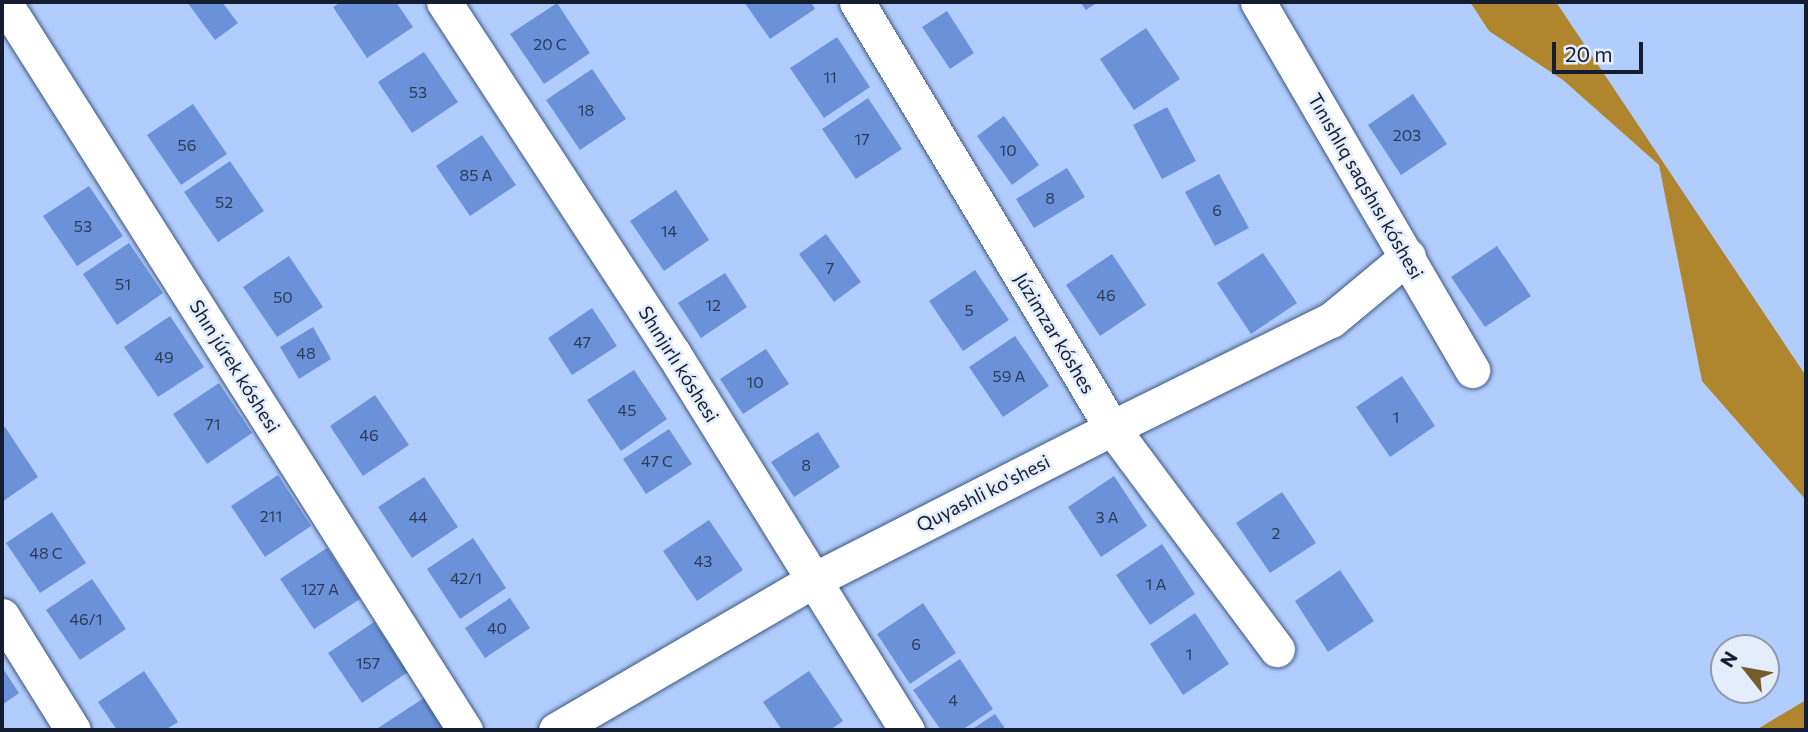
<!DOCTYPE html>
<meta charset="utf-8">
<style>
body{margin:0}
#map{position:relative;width:1808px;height:732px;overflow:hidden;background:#b1cdfe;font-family:Commissioner,sans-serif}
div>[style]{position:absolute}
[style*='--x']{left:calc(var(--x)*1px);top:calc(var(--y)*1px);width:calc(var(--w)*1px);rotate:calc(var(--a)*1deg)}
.forest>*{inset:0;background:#af852d}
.building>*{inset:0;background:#6b92d8}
.roads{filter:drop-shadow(0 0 2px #3e557f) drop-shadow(0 0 2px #3e557f)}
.minor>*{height:35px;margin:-17.5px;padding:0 17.5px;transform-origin:17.5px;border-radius:17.5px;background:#fff}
span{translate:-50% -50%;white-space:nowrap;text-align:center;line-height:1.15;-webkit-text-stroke:5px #e4edfc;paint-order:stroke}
.number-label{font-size:16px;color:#2a3b5a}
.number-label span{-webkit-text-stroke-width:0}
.street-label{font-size:19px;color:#141e30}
.frame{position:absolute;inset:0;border:4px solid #141e30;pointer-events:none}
.north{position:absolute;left:1710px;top:634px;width:70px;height:70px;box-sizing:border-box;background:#e4edfc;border:2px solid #919aaa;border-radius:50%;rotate:301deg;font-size:19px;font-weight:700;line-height:28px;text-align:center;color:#141e30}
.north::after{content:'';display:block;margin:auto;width:24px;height:32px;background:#745c2d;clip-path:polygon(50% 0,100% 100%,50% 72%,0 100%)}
.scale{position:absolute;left:1552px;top:42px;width:91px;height:32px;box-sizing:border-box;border:4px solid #141e30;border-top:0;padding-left:9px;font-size:21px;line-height:24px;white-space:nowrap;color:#141e30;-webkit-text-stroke:5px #e4edfc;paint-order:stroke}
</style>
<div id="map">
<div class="forest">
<i style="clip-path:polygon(1470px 2px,1556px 2px,1806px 376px,1806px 500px,1702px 381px,1659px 165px,1563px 80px,1489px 31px)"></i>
<i style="clip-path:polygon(1806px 700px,1806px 730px,1756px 730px)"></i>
</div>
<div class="building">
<i style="clip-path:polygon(187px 2px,222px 2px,238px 23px,215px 40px)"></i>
<i style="clip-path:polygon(341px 2px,396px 2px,413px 27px,367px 58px,333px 7px)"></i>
<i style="clip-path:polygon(744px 2px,811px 2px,815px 9px,770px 39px)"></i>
<i style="clip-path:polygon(1080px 2px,1098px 2px,1086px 10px)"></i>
<i style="clip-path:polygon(557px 3px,590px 53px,544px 84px,510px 34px)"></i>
<i style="clip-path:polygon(947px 11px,974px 53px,950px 69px,922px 27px)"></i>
<i style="clip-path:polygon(1146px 28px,1180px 79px,1134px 110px,1100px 59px)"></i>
<i style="clip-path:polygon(837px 37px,870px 87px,824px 118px,790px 68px)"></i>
<i style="clip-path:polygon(424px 52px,458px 102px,412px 133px,378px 82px)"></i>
<i style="clip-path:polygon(592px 69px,626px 119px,580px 150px,546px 100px)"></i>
<i style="clip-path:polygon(1413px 94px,1447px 144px,1401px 175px,1368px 125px)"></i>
<i style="clip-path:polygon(868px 98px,902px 149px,856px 179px,822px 129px)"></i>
<i style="clip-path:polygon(193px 104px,227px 154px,181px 185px,147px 135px)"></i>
<i style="clip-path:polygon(1167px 107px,1196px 161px,1162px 179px,1133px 125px)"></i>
<i style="clip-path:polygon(1004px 116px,1039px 165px,1012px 185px,977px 136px)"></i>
<i style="clip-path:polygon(482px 135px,516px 185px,470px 216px,436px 166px)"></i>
<i style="clip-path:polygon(230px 161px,264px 211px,218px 242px,184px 192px)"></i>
<i style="clip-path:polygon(1067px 168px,1085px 197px,1034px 228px,1016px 199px)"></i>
<i style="clip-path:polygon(1219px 174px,1249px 228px,1215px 246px,1185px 192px)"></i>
<i style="clip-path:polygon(89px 186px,123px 236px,77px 266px,43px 216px)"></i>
<i style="clip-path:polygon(676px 190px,709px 240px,664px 271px,630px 221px)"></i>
<i style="clip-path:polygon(826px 234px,861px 282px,834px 302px,799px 254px)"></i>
<i style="clip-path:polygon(129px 243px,163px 293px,117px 325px,83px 274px)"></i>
<i style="clip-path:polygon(1497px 246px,1531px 296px,1485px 327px,1451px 277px)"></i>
<i style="clip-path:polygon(1263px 253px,1297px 303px,1251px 334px,1217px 283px)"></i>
<i style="clip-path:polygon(1112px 254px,1146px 305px,1100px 336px,1066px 285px)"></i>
<i style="clip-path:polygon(289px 256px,323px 307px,277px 337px,243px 287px)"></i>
<i style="clip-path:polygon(975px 270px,1009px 320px,963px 351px,929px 301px)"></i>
<i style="clip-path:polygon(725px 273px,747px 307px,701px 338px,678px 303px)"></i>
<i style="clip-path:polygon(592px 308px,617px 346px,572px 375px,548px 338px)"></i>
<i style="clip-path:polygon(170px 316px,204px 367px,158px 397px,124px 347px)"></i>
<i style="clip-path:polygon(313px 327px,331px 359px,299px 379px,280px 347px)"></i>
<i style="clip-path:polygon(1015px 336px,1049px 386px,1003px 417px,969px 367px)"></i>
<i style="clip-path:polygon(766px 349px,789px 384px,743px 414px,720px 379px)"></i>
<i style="clip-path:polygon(634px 370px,667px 419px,621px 451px,587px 400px)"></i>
<i style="clip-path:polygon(1402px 376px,1435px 426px,1390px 457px,1356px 407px)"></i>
<i style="clip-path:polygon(219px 383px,252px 433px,207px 464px,173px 414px)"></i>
<i style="clip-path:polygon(375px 395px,409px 445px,363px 476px,330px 426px)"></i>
<i style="clip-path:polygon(5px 427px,38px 477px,2px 502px,2px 429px)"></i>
<i style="clip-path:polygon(669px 429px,692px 464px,646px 494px,623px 459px)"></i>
<i style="clip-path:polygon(818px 432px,840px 467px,794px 497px,771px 462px)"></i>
<i style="clip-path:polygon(278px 475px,311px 526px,265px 557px,231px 506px)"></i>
<i style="clip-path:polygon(1114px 476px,1147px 526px,1101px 557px,1068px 507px)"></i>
<i style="clip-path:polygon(424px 477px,458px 527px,412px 558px,378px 507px)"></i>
<i style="clip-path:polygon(1282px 492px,1316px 543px,1270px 573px,1236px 523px)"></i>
<i style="clip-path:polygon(52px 512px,86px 563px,40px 593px,6px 543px)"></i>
<i style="clip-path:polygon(709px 520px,743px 570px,697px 601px,663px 551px)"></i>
<i style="clip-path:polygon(473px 538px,506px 588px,460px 619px,427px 569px)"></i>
<i style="clip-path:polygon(1162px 544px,1195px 594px,1150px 625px,1116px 575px)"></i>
<i style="clip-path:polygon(327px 548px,360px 599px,314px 629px,280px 579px)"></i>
<i style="clip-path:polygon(1340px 570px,1374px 621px,1328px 652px,1295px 601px)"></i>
<i style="clip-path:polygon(92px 579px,126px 629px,80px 660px,46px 610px)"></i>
<i style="clip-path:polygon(510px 598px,530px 628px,485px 658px,465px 628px)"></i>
<i style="clip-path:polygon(923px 603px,956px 653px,910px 684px,877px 634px)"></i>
<i style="clip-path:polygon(1195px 613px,1229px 664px,1183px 695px,1150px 644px)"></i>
<i style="clip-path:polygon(374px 622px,408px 672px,362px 703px,328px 653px)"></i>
<i style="clip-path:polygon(960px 659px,993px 709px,962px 730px,941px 730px,913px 690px)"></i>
<i style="clip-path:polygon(2px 667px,19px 693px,2px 705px)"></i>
<i style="clip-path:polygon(144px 671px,178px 722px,165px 730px,117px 730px,98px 702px)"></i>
<i style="clip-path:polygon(809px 671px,843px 721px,830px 730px,782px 730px,763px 702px)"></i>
<i style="clip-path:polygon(424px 698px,446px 730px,379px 730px,378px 728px)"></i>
<i style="clip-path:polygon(995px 714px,1006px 730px,971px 730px)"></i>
</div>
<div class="roads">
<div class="minor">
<i style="--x:4;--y:2;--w:862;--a:57.66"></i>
<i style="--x:444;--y:2;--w:419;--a:56.9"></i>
<i style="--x:673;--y:353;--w:444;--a:58.2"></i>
<i style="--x:857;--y:2;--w:496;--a:59.1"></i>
<i style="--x:1112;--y:428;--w:276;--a:53.3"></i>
<i style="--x:1258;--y:2;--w:426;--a:59.8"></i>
<i style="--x:2;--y:616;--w:134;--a:58.1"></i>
<i style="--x:556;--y:730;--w:298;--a:-30.2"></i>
<i style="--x:814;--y:580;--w:335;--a:-27"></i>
<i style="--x:1112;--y:428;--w:244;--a:-26.3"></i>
<i style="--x:1331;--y:320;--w:100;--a:-39.7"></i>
</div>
</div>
<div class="number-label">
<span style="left:550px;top:44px">20 С</span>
<span style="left:830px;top:77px">11</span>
<span style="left:418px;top:92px">53</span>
<span style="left:586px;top:110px">18</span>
<span style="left:1407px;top:135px">203</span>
<span style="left:862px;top:139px">17</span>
<span style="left:187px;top:145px">56</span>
<span style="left:1008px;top:150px">10</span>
<span style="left:476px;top:175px">85 А</span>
<span style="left:1050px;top:198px">8</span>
<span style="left:224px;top:202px">52</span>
<span style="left:1217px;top:210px">6</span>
<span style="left:83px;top:226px">53</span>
<span style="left:669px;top:231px">14</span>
<span style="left:830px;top:268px">7</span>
<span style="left:123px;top:284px">51</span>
<span style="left:1106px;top:295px">46</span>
<span style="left:283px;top:297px">50</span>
<span style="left:713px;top:305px">12</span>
<span style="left:969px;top:310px">5</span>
<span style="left:582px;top:342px">47</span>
<span style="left:306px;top:353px">48</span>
<span style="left:164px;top:357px">49</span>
<span style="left:1009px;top:376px">59 А</span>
<span style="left:755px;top:382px">10</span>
<span style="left:627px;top:410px">45</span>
<span style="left:1396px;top:417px">1</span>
<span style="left:213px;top:424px">71</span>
<span style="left:369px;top:435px">46</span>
<span style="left:657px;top:461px">47 С</span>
<span style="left:806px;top:465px">8</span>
<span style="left:271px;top:516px">211</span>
<span style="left:418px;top:517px">44</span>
<span style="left:1107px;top:517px">3 А</span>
<span style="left:1276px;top:533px">2</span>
<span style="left:46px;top:553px">48 С</span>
<span style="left:703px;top:561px">43</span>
<span style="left:466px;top:578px">42/1</span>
<span style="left:1156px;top:584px">1 А</span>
<span style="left:320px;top:589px">127 А</span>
<span style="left:86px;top:619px">46/1</span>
<span style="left:497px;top:628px">40</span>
<span style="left:916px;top:644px">6</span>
<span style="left:1189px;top:654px">1</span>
<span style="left:368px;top:663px">157</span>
<span style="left:953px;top:700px">4</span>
</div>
<div class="street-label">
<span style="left:1366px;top:186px;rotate:60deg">Tınıshlıq saqshısı kóshesi</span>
<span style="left:1055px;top:333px;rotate:59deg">Júzimzar kóshes</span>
<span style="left:679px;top:364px;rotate:58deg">Shınjırlı kóshesi</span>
<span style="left:235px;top:366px;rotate:58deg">Shın júrek kóshesi</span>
<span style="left:983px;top:493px;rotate:-27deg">Quyashli ko'shesi</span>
</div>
<div class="frame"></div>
<div class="north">N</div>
<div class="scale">20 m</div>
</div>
